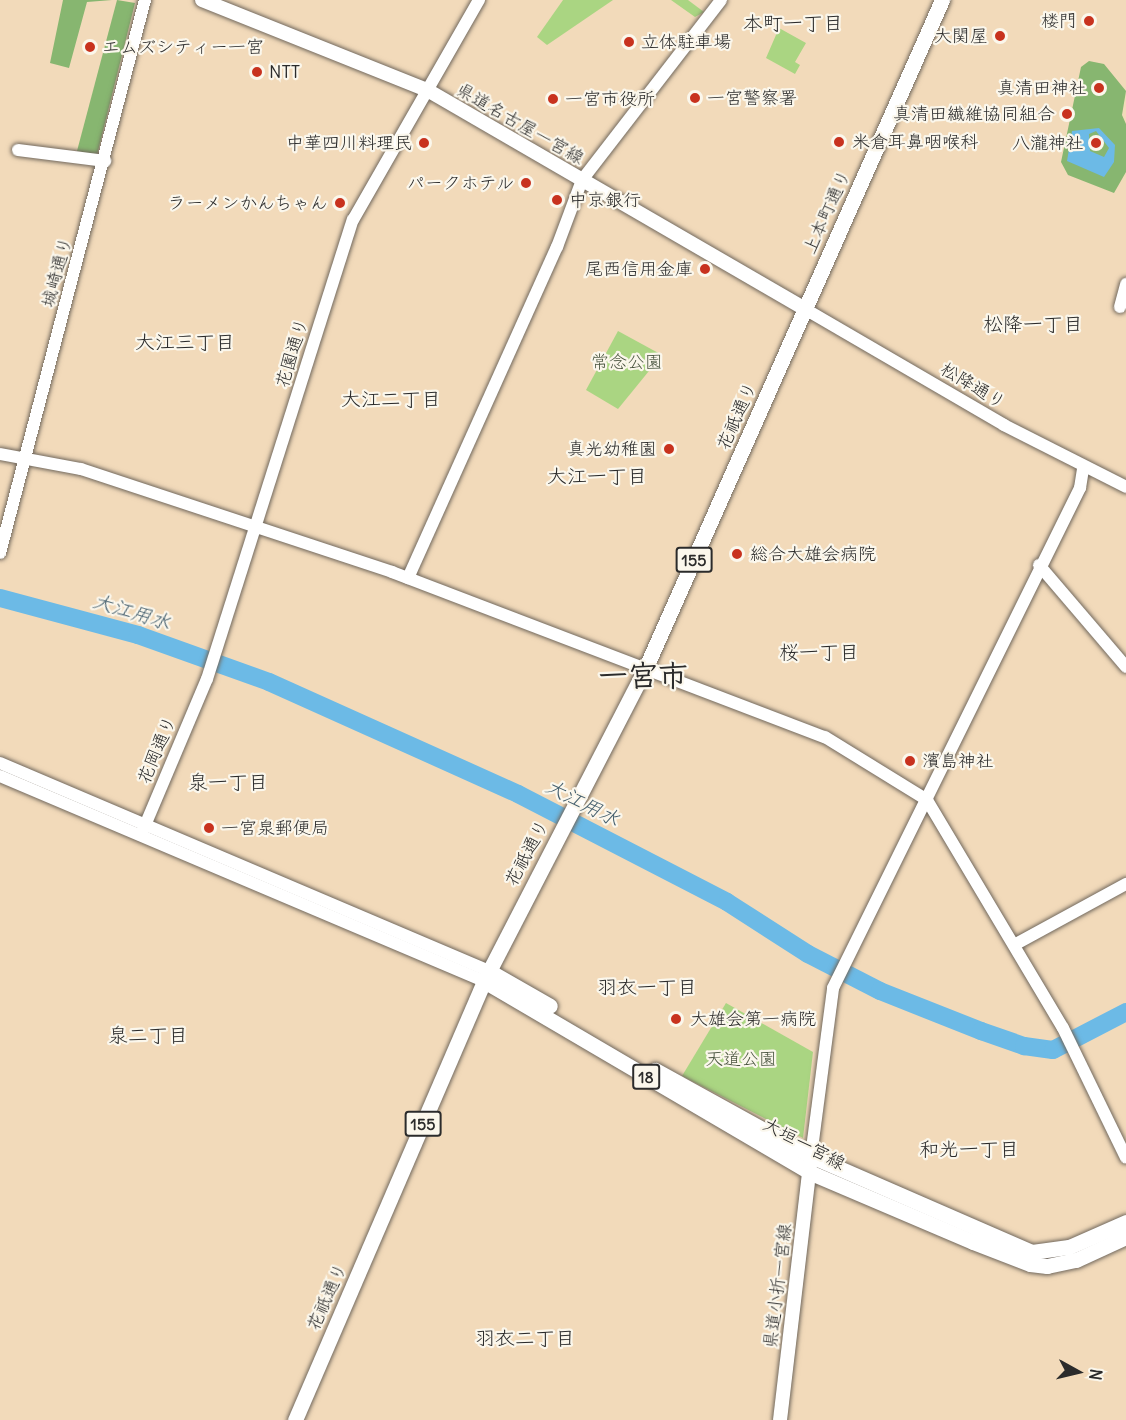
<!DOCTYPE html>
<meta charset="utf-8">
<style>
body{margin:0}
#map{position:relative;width:1126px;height:1420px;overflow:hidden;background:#f2daba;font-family:Delius,"Klee One",sans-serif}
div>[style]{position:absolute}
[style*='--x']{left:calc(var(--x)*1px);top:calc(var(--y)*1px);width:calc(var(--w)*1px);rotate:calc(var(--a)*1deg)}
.green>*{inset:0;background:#aad582}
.forest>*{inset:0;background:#87b670}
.water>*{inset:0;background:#6cbae6}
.river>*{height:18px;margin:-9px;padding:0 9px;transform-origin:9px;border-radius:9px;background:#6cbae6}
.roads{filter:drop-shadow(0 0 2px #71685d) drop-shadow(0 0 2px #71685d)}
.tertiary>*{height:12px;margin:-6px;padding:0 6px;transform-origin:6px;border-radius:6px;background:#fff}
.secondary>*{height:14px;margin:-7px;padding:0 7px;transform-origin:7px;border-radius:7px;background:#fff}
.primary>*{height:15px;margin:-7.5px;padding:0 7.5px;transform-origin:7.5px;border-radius:7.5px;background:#fff}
.trunk>*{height:15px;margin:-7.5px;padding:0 7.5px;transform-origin:7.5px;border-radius:7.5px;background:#fff}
.dots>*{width:16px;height:16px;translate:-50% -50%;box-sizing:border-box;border:3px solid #fbf7ec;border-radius:50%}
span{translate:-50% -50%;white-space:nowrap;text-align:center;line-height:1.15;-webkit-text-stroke:4.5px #fbf7ec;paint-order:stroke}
.shield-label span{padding:2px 4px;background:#fbf7ec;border:2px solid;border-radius:4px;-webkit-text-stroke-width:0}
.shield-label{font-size:16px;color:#2b2b2b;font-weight:700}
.poi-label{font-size:18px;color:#2b2b2b}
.right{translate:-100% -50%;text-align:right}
.left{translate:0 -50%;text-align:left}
.street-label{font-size:18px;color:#2b2b2b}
.park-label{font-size:18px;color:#4b5641}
.neighbourhood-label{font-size:20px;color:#2b2b2b}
.water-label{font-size:20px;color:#425d6c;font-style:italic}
.town-label{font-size:30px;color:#2b2b2b;font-weight:700}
.north{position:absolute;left:1048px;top:1342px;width:60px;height:60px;-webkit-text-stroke:4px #fbf7ec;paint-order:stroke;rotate:98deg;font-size:16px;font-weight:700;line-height:24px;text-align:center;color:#2b2b2b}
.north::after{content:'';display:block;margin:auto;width:21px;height:27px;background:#2b2b2b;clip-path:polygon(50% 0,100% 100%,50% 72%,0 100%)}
</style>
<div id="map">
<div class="green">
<i style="clip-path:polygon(563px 0,613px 0,547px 45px,537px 37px)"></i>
<i style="clip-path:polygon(671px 0,688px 0,704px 12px,695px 17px)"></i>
<i style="clip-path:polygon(779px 28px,806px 43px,795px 62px,800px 65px,795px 74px,766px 58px)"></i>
<i style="clip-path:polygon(618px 331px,662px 355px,618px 409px,586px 390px)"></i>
<i style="clip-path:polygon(726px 1003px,813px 1052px,803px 1138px,682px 1076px)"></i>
</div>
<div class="forest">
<i style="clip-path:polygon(63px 0,112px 0,87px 2px,69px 68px,50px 63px)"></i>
<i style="clip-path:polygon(117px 0,135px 3px,97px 155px,77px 151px)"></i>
<i style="clip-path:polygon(1089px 61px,1104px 64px,1126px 91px,1122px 115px,1126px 124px,1126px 172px,1114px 193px,1068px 175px,1061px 162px,1081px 67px)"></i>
</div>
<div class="water">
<i style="clip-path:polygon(evenodd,1099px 128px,1115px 145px,1114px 162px,1104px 177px,1067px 161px,1072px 131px,1099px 128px,1096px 131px,1109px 148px,1104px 157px,1090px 151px,1089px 134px,1096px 131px)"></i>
</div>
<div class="river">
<i style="--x:0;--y:598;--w:143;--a:15"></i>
<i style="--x:138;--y:635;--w:139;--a:19.7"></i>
<i style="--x:269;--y:682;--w:273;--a:24.2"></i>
<i style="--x:518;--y:794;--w:235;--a:27.3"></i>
<i style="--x:727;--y:902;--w:96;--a:32.7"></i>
<i style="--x:808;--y:954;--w:81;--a:27.2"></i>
<i style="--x:880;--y:991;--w:109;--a:21.6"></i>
<i style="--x:981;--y:1031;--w:46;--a:19.2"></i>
<i style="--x:1024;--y:1046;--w:29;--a:8"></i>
<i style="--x:1053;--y:1050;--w:82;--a:-27.5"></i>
</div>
<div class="roads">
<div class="tertiary">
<i style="--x:18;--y:150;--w:88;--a:7.2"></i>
<i style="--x:1120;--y:307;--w:24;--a:-75"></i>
<i style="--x:805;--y:309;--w:230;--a:30.2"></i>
<i style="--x:1004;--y:425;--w:137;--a:26.9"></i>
<i style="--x:0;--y:454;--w:82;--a:10.5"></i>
<i style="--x:81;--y:469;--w:328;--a:18.3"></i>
<i style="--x:392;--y:572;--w:463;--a:20.9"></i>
<i style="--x:825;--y:737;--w:120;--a:31.7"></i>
<i style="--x:927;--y:800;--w:265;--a:59.2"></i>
<i style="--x:1063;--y:1028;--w:144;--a:64.1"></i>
<i style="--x:0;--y:553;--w:572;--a:-75.31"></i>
<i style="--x:1039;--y:565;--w:134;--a:49.5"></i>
<i style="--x:408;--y:578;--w:363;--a:-65.8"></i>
<i style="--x:557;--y:247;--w:72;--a:-69.5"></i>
<i style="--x:582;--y:180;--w:227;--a:-52.3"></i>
<i style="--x:0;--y:763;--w:531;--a:23.04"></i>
<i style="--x:0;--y:776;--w:526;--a:22.96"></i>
<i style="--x:141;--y:835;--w:169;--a:-67.1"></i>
<i style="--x:207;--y:679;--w:482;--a:-72.4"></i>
<i style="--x:353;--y:220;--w:254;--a:-60.2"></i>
<i style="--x:1014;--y:945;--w:128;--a:-28.6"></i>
<i style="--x:811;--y:1156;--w:169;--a:-82.5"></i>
<i style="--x:833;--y:988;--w:558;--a:-63.71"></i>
<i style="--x:1080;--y:488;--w:20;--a:-81"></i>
</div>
<div class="secondary">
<i style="--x:202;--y:0;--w:245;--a:21.8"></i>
<i style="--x:429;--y:91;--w:435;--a:30.1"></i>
<i style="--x:780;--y:1420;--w:259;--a:-83.3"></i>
</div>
<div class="primary">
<i style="--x:489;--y:971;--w:70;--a:29.8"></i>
<i style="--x:484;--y:981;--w:377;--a:30.4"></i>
<i style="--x:809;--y:1172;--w:178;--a:23.1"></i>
<i style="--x:973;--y:1242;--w:61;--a:21.1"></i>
<i style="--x:1030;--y:1264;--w:17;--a:7"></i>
<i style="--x:1047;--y:1266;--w:30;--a:-12"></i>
<i style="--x:1076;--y:1260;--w:55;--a:-24.7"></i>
<i style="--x:655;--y:1070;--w:178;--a:28.9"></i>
<i style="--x:811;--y:1156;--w:241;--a:23.5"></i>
<i style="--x:1032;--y:1252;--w:37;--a:-8"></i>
<i style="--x:1069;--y:1247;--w:62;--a:-23.7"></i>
</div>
<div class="trunk">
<i style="--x:295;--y:1420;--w:478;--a:-66.7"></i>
<i style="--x:484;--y:981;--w:353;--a:-62.7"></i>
<i style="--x:646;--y:667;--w:730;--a:-66.07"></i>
</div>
</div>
<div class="dots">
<i style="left:1089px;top:21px;background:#c8321e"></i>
<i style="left:1000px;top:36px;background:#c8321e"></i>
<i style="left:629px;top:42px;background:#c8321e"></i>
<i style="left:90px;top:47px;background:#c8321e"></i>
<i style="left:257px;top:72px;background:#c8321e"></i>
<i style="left:1099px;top:88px;background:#c8321e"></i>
<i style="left:695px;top:98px;background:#c8321e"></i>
<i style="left:553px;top:99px;background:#c8321e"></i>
<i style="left:1067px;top:114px;background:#c8321e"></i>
<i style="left:839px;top:142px;background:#c8321e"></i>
<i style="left:424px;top:143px;background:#c8321e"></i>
<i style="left:1096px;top:143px;background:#c8321e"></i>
<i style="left:526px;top:183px;background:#c8321e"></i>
<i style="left:557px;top:200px;background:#c8321e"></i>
<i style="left:340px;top:203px;background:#c8321e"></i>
<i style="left:705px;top:269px;background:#c8321e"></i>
<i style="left:669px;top:449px;background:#c8321e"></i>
<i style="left:737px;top:554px;background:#c8321e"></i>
<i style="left:910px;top:761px;background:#c8321e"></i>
<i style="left:209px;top:828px;background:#c8321e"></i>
<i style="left:676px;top:1019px;background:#c8321e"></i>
</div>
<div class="shield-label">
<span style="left:694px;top:560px">155</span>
<span style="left:646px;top:1077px">18</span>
<span style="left:423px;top:1124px">155</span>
</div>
<div class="poi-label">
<span class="right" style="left:1077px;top:21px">楼門</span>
<span class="right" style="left:988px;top:36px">大関屋</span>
<span class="left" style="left:641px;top:42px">立体駐車場</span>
<span class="left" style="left:102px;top:47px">エムズシティー一宮</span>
<span class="left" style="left:269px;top:72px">NTT</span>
<span class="right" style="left:1087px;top:88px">真清田神社</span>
<span class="left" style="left:707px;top:98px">一宮警察署</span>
<span class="left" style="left:565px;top:99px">一宮市役所</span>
<span class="right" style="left:1055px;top:114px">真清田繊維協同組合</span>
<span class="left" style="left:852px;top:142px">米倉耳鼻咽喉科</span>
<span class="right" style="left:412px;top:143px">中華四川料理民</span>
<span class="right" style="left:1084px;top:143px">八瀧神社</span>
<span class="right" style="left:514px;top:183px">パークホテル</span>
<span class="left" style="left:569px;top:200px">中京銀行</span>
<span class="right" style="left:328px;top:203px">ラーメンかんちゃん</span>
<span class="right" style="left:693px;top:269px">尾西信用金庫</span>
<span class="right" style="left:657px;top:449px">真光幼稚園</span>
<span class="left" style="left:750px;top:554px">総合大雄会病院</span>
<span class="left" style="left:922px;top:761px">濱島神社</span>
<span class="left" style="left:221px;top:828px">一宮泉郵便局</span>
<span class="left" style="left:690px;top:1019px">大雄会第一病院</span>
</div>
<div class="street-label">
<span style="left:520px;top:124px;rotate:30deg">県道名古屋一宮線</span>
<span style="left:827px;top:212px;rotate:-66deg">上本町通り</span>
<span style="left:57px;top:272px;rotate:-75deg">城崎通り</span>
<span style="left:292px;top:353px;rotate:-73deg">花園通り</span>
<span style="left:973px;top:386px;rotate:31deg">松降通り</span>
<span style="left:737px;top:416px;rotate:-66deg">花祇通り</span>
<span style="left:157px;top:750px;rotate:-67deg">花岡通り</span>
<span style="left:527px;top:853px;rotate:-62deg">花祇通り</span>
<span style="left:804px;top:1144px;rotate:28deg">大垣一宮線</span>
<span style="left:778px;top:1286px;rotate:-83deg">県道小折一宮線</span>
<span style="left:327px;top:1297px;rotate:-66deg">花祇通り</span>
</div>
<div class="park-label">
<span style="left:627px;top:362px">常念公園</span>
<span style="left:741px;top:1059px">天道公園</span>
</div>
<div class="neighbourhood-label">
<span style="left:793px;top:22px">本町一丁目</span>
<span style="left:1033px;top:323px">松降一丁目</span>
<span style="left:185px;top:341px">大江三丁目</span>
<span style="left:391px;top:398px">大江二丁目</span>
<span style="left:597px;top:475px">大江一丁目</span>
<span style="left:819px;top:651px">桜一丁目</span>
<span style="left:228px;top:781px">泉一丁目</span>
<span style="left:647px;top:986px">羽衣一丁目</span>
<span style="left:148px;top:1034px">泉二丁目</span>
<span style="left:969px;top:1148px">和光一丁目</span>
<span style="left:525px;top:1337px">羽衣二丁目</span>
</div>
<div class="water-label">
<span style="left:132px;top:611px;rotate:17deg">大江用水</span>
<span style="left:583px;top:802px;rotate:27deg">大江用水</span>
</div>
<div class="town-label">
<span style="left:643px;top:675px">一宮市</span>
</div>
<div class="north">N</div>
</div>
